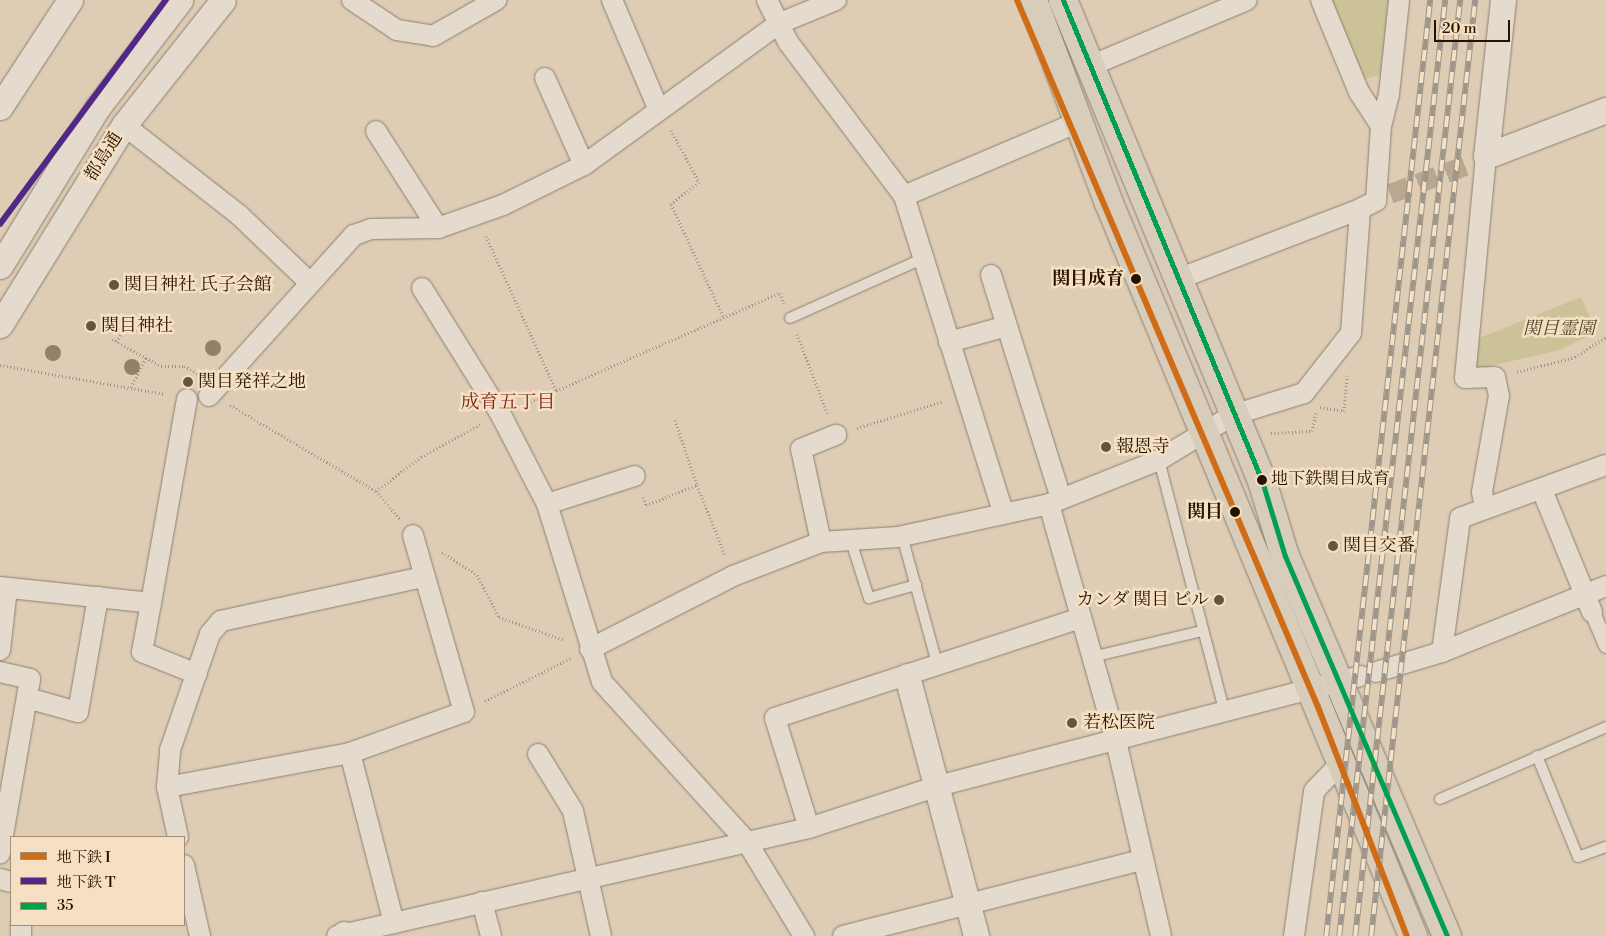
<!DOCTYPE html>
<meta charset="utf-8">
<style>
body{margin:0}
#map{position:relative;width:1606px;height:936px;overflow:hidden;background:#deccb4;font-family:"Libre Bodoni","Noto Serif JP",serif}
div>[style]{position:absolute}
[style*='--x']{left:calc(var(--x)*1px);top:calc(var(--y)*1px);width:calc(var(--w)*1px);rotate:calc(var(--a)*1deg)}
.green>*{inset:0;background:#ccc298}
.minor-tunnel>*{height:20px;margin-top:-10px;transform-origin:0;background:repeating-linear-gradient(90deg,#b9a790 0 20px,transparent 0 30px)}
.path>*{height:3px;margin-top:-1.5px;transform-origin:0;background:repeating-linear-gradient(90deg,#9f968b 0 1px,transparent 0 3.5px)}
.roads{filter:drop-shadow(0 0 1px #8c8070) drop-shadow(0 0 1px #8c8070)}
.service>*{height:10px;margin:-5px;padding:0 5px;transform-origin:5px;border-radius:5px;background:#e4dace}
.pedestrian>*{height:15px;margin:-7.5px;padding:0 7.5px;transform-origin:7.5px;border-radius:7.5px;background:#e4dace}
.minor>*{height:20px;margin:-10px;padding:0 10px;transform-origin:10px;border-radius:10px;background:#e4dace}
.tertiary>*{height:25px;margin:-12.5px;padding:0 12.5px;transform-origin:12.5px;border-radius:12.5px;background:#e4dace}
.trunk>*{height:28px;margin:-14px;padding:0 14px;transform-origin:14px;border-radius:14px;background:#d8ccbb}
.rail>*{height:5.5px;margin-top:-2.75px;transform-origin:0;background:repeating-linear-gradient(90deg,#f5e0c3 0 11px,#9f968b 0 22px);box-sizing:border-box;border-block:1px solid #9f968b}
.bus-1>*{height:5px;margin:-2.5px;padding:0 2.5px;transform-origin:2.5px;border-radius:2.5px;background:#029f4d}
.metro-1>*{height:6px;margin:-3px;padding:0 3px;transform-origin:3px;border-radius:3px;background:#d06b16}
.metro-2>*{height:6px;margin:-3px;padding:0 3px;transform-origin:3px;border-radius:3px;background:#522886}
.trees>*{width:16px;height:16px;margin:-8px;border-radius:50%;background:#928166}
.dots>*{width:14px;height:14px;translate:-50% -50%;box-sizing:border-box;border:2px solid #f5e0c3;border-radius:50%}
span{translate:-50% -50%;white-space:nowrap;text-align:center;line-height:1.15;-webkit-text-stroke:5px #f5e0c3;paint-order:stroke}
.bus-label{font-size:17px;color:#271200}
.left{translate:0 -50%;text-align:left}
.street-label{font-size:18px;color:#271200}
.stop-label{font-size:18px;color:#271200;font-weight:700}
.right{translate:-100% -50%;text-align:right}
.poi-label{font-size:18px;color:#271200}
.park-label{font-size:18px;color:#544427;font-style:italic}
.neighbourhood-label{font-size:19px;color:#7a1f14}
.legend{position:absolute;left:10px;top:836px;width:175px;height:90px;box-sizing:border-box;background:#f5e0c3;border:1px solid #a38e75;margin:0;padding:6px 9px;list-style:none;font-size:15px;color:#271200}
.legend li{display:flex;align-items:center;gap:10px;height:25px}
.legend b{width:25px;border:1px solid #a38e75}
.scale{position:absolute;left:1434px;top:20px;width:76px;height:22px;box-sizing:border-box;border:2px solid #271200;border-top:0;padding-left:6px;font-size:15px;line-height:18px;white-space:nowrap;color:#271200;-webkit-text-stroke:4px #f5e0c3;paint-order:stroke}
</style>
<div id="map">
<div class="green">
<i style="clip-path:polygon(1328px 0,1389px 0,1381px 75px,1361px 80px)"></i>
<i style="clip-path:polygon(1581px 297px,1596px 332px,1560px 350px,1473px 370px,1472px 341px)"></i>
</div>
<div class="minor-tunnel">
<i style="--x:1390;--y:194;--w:89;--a:-20.5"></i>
</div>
<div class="path">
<i style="--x:671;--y:130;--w:59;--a:61.7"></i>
<i style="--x:699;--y:182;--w:36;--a:142"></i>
<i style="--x:671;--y:204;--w:126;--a:65.1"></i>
<i style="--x:486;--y:236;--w:169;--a:65.6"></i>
<i style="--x:797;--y:334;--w:87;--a:69.1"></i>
<i style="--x:112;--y:339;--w:56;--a:28.9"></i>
<i style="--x:161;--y:366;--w:23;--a:0"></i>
<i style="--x:184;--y:366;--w:17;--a:28"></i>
<i style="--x:117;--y:342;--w:25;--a:-63"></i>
<i style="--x:0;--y:365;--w:167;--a:10"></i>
<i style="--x:1517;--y:372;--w:60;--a:-14.5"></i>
<i style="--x:1575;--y:357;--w:37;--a:-33"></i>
<i style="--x:131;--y:387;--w:34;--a:-63"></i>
<i style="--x:230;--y:405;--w:169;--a:30.5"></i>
<i style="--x:376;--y:491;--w:37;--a:49"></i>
<i style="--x:521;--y:406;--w:283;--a:-23.6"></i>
<i style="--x:780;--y:293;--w:11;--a:68"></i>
<i style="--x:1320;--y:407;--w:24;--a:9"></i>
<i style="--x:1344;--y:411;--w:35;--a:-85"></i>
<i style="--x:675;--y:420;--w:69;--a:71.3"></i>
<i style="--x:857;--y:428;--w:91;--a:-17.2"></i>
<i style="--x:1271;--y:433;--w:41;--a:-2.8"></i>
<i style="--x:1312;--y:431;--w:19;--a:-78"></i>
<i style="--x:376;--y:491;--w:56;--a:-37.1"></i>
<i style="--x:421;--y:457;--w:68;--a:-28.8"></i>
<i style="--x:643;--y:497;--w:9;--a:69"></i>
<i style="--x:646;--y:505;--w:55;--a:-21.4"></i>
<i style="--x:697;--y:485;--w:75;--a:68.2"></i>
<i style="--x:442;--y:552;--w:42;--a:33.3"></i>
<i style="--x:477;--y:575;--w:47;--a:62.4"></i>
<i style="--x:499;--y:617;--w:69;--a:19.5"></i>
<i style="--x:485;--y:701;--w:96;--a:-26.6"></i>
</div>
<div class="roads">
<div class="service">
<i style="--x:790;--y:318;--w:147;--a:-24.1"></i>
<i style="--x:1159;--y:460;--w:261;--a:75.4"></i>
<i style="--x:902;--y:536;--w:136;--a:74.6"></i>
<i style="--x:851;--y:541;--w:60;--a:72.5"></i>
<i style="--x:869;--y:598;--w:49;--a:-15.5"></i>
<i style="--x:1092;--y:657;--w:113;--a:-13.3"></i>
<i style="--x:1537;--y:756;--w:109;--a:67.9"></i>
<i style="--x:1578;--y:857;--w:30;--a:-20"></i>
<i style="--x:1440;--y:799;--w:181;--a:-23.4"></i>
</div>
<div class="pedestrian">
<i style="--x:1592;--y:612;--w:36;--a:67"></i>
</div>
<div class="minor">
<i style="--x:352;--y:0;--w:54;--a:33.7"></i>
<i style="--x:397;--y:30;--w:36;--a:9"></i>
<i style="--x:433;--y:36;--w:73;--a:-29.7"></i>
<i style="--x:612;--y:0;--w:117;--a:66.9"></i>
<i style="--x:767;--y:0;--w:47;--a:63.4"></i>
<i style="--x:788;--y:42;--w:193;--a:53"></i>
<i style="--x:904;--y:196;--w:331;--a:72.6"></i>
<i style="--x:1321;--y:0;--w:100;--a:67.6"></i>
<i style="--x:1359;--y:92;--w:40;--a:57.1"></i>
<i style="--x:1090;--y:66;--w:170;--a:-22.8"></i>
<i style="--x:545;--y:78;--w:95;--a:65.9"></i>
<i style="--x:124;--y:125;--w:146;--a:38"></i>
<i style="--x:239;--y:215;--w:97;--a:43.7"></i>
<i style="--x:376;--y:131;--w:115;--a:57.4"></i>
<i style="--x:904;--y:196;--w:192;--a:-23"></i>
<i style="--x:991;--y:275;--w:235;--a:72.6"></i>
<i style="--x:1178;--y:279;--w:195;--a:-21"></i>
<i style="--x:422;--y:288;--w:150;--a:58.1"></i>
<i style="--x:501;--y:415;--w:100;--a:62.7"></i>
<i style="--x:547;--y:504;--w:186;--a:72.8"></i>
<i style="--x:602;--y:682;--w:216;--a:47.8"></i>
<i style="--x:747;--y:842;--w:110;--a:58.8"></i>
<i style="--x:949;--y:342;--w:57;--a:-15.3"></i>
<i style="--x:209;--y:396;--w:217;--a:-48"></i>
<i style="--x:354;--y:235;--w:18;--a:-19"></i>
<i style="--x:371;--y:229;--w:67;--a:-0.9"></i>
<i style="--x:438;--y:228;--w:69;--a:-19.5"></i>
<i style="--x:503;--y:205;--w:90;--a:-26.3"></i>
<i style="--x:584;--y:165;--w:240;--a:-36"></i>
<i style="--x:778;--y:24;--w:63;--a:-22.5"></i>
<i style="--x:1542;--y:490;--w:132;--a:67.7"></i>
<i style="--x:547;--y:504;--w:92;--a:-17.7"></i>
<i style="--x:1049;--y:504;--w:246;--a:74.2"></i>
<i style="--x:1116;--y:741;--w:200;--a:77"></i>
<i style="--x:1485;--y:509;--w:17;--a:-100"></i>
<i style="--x:1482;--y:492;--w:97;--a:-80"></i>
<i style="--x:1499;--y:396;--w:19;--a:-102"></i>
<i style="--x:1495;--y:377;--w:30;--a:178"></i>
<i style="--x:1465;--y:378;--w:223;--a:-84.6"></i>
<i style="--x:821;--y:542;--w:95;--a:-102.1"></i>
<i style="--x:801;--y:449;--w:38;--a:-22"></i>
<i style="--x:0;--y:587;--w:152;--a:6"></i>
<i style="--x:151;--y:603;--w:207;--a:-80"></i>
<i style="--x:151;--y:603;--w:50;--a:100.4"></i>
<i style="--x:142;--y:652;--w:59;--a:21.8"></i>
<i style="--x:590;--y:649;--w:161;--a:-27"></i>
<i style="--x:733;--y:576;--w:94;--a:-21.1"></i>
<i style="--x:821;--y:542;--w:77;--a:-3.7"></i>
<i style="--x:898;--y:537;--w:155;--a:-12.3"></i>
<i style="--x:1049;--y:504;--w:118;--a:-21.8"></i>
<i style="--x:1159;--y:460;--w:87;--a:-31.3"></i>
<i style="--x:1233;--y:415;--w:74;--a:-17.2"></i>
<i style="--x:1304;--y:393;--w:76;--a:-51.9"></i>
<i style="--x:1351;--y:333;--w:124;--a:-85.8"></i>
<i style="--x:1360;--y:209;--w:18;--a:-27"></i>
<i style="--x:1376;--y:201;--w:75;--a:-86.2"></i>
<i style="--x:1381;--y:126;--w:33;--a:-76"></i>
<i style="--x:1389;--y:94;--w:95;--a:-83.9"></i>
<i style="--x:0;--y:650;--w:61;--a:-83.5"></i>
<i style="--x:1442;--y:652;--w:135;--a:-82.3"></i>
<i style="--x:1460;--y:518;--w:155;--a:-20"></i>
<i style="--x:0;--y:672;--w:31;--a:13"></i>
<i style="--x:30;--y:679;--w:177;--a:99.8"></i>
<i style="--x:1376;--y:672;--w:69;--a:-16.9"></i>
<i style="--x:1442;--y:652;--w:177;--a:-21.9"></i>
<i style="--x:27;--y:698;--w:53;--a:15.4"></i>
<i style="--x:78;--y:712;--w:117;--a:-80.1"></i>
<i style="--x:350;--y:753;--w:176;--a:75.5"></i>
<i style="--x:538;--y:754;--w:67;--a:58.4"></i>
<i style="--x:573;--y:811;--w:128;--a:77.4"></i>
<i style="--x:167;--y:787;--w:37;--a:-85"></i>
<i style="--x:170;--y:750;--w:123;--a:-71"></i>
<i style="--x:210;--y:634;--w:17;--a:-50"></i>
<i style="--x:221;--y:621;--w:206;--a:-12.3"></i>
<i style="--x:809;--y:828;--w:115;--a:-107.2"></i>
<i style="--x:775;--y:718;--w:322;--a:-18.1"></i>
<i style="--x:178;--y:837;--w:51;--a:-102.4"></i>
<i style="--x:167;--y:787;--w:186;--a:-10.5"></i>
<i style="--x:350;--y:753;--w:121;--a:-19.8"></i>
<i style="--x:464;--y:712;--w:184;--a:-106.1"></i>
<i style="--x:184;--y:865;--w:73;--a:77.3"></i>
<i style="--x:0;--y:879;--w:11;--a:15"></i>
<i style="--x:482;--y:902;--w:35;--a:75"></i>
<i style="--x:21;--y:936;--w:11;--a:-90"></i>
<i style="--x:337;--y:936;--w:484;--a:-12.9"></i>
<i style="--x:809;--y:828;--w:136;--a:-18"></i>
<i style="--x:938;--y:786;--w:437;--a:-14.6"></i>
<i style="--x:843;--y:936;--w:309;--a:-14.3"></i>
<i style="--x:1294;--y:936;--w:146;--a:-82.1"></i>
<i style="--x:1314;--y:791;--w:37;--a:-46"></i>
</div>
<div class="tertiary">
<i style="--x:1503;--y:0;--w:157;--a:96.2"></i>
<i style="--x:1486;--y:156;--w:129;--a:-21"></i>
<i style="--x:0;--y:107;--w:128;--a:-56.8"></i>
<i style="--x:0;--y:266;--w:187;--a:-58.4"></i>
<i style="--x:98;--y:107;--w:135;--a:-52.5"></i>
<i style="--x:0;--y:325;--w:235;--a:-58.2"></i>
<i style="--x:124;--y:125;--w:159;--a:-51.6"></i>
<i style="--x:907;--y:676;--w:269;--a:75.1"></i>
<i style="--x:344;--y:934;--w:2;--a:90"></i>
</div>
<div class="trunk">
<i style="--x:1033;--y:0;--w:217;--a:69.5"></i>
<i style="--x:1109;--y:203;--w:794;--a:67.47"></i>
<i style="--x:1063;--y:0;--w:521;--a:67.52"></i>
<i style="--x:1262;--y:481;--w:78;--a:73"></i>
<i style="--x:1285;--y:556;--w:413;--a:66.9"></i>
</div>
</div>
<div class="rail">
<i style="--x:1326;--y:936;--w:942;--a:-83.66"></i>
<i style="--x:1339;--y:936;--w:942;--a:-83.54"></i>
<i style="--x:1355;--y:936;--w:942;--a:-83.6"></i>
<i style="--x:1371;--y:936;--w:942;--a:-83.66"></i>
</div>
<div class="bus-1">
<i style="--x:1063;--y:0;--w:521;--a:67.52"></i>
<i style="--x:1262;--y:481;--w:78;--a:73"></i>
<i style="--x:1285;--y:556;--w:413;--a:66.9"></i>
</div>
<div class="metro-1">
<i style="--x:1017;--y:0;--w:768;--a:66.94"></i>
<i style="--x:1318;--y:707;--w:246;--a:68.8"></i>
</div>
<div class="metro-2">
<i style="--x:0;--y:224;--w:279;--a:-53.5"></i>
</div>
<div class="trees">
<i style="left:213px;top:348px"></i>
<i style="left:53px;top:353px"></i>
<i style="left:132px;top:367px"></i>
</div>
<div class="dots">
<i style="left:1136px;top:279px;background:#271200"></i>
<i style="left:114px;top:285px;background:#67533f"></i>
<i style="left:91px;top:326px;background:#67533f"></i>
<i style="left:188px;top:382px;background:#67533f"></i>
<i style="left:1106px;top:447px;background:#67533f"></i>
<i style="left:1262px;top:480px;background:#271200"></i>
<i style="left:1235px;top:512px;background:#271200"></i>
<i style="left:1333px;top:546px;background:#67533f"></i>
<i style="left:1219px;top:600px;background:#67533f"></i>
<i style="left:1072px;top:723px;background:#67533f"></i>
</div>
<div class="bus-label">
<span class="left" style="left:1271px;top:480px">地下鉄関目成育</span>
</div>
<div class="street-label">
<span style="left:104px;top:157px;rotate:-58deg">都島通</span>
</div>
<div class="stop-label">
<span class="right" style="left:1124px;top:279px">関目成育</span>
<span class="right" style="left:1223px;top:512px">関目</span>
</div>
<div class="poi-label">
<span class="left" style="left:124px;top:285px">関目神社 氏子会館</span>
<span class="left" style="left:101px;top:326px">関目神社</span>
<span class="left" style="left:198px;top:382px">関目発祥之地</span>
<span class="left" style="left:1116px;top:447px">報恩寺</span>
<span class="left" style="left:1343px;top:546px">関目交番</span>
<span class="right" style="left:1209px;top:600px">カンダ 関目 ビル</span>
<span class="left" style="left:1083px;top:723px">若松医院</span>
</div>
<div class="park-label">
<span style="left:1559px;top:329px">関目霊園</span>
</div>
<div class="neighbourhood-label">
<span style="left:508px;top:403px">成育五丁目</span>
</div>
<ul class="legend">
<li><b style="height:6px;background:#d06b16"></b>地下鉄 I</li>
<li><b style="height:6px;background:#522886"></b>地下鉄 T</li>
<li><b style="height:6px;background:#029f4d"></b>35</li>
</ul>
<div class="scale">20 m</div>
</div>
